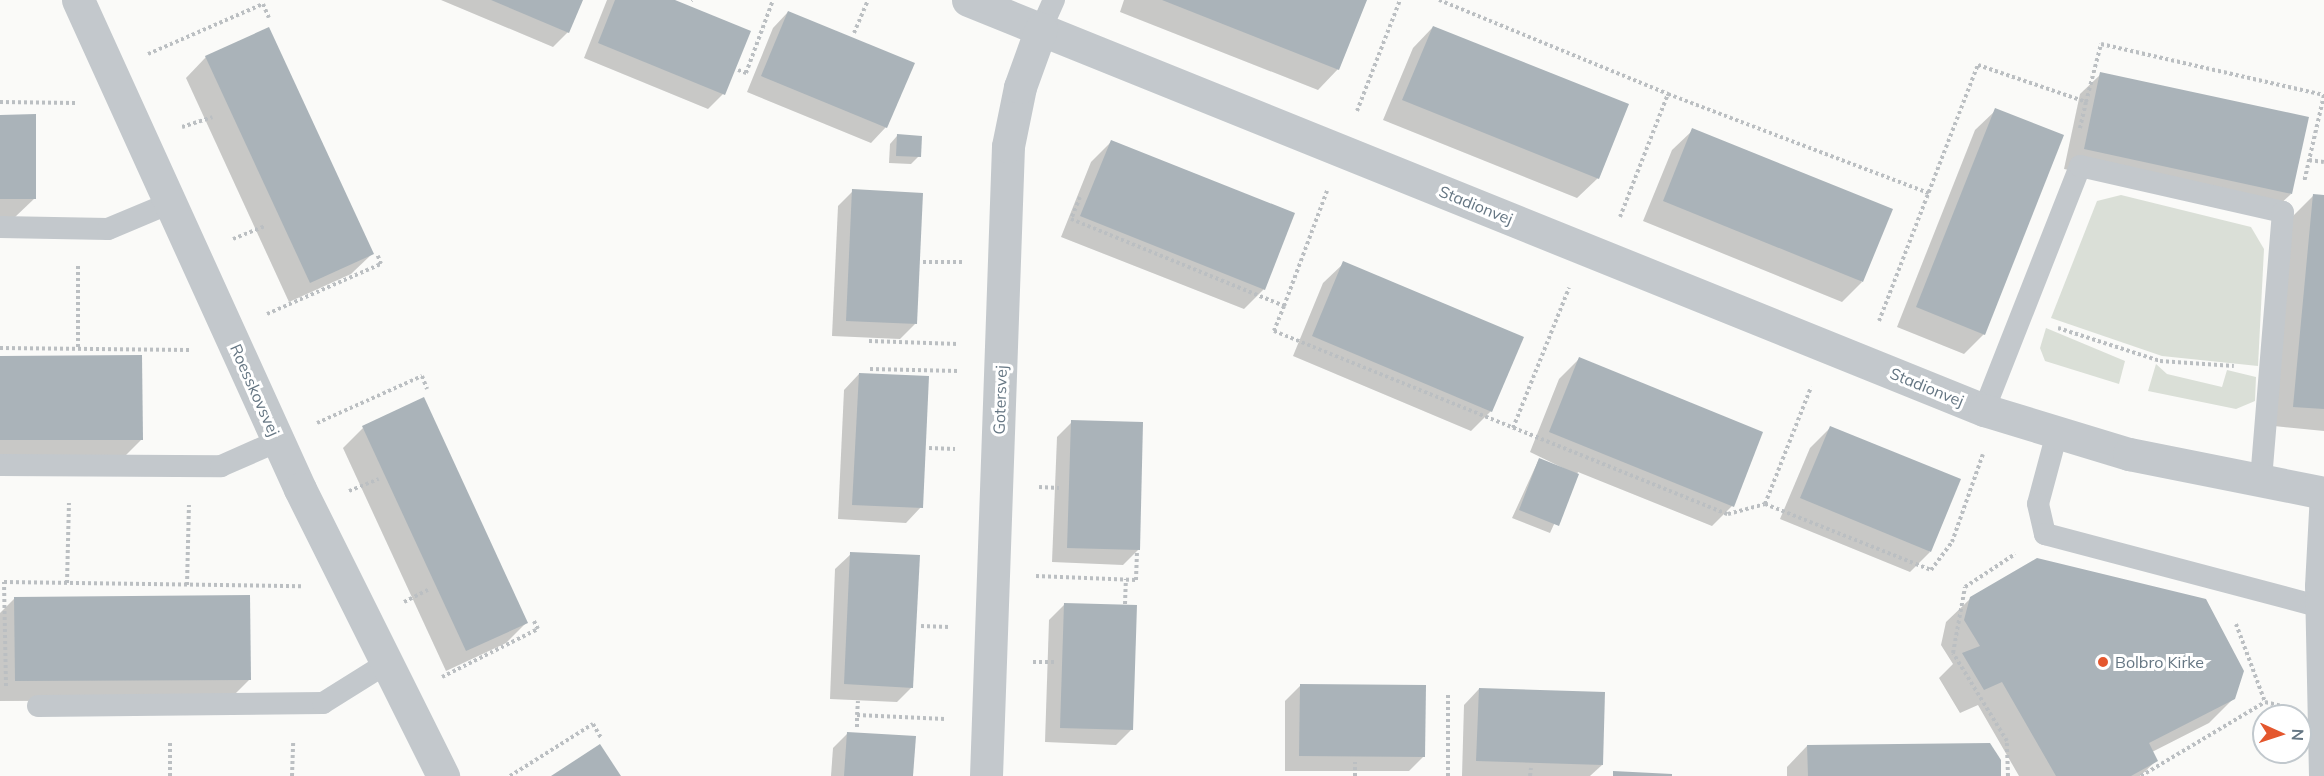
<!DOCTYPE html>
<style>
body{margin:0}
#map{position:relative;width:2324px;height:776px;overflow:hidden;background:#fafaf8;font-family:Mulish,sans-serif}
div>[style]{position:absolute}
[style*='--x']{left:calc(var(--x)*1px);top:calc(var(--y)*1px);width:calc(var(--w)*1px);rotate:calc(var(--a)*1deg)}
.green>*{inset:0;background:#dadfd7}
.shadow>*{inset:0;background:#0003}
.building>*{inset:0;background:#aab3b9}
.path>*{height:4px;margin-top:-2px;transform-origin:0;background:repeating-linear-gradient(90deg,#bbbfc2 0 3px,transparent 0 6px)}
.service>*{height:22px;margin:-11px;padding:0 11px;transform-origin:11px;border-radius:11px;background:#c3c8cc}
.minor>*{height:33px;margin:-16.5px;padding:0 16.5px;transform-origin:16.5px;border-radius:16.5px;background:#c3c8cc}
.tertiary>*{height:33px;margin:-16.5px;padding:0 16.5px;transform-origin:16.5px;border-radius:16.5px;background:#c3c8cc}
.dots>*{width:16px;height:16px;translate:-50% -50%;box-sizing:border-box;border:3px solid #fff;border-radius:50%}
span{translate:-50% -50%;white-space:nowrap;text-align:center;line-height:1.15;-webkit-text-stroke:6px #fff;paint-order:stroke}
.street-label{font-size:16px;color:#657683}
.poi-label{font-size:16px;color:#657683}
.left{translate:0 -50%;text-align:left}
.north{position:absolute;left:2252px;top:704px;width:60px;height:60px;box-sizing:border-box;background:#fff;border:2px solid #c1c8cd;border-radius:50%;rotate:93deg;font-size:16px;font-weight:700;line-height:24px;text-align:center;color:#657683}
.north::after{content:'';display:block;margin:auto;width:21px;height:27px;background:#e4572e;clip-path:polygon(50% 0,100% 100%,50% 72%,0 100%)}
</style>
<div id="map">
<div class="green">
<i style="clip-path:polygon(2121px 195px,2251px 227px,2264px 249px,2258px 366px,2162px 356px,2051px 318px,2097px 201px)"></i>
<i style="clip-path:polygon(2046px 328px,2125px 361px,2119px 384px,2045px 361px,2040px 348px)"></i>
<i style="clip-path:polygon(2156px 364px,2167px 374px,2222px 387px,2227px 370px,2256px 377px,2255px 401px,2236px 409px,2148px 391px)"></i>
</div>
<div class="shadow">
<i style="clip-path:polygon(441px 0,581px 0,568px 32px,553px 47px)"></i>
<i style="clip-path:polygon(607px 0,671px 0,723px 94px,708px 109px,584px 58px)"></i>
<i style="clip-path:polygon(1124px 0,1364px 0,1338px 69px,1318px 90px,1120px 12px)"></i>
<i style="clip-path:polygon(788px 12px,886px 127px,871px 143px,747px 92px,773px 28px)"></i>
<i style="clip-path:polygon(1433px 27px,1598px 178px,1577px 198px,1383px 120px,1413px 48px)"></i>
<i style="clip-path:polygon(206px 57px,372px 254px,351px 274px,289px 302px,186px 78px)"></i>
<i style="clip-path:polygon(2101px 74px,2291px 194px,2270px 214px,2064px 169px,2080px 94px)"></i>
<i style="clip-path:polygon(1996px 110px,1984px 334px,1964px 354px,1897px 327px,1975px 130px)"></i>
<i style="clip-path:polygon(0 116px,35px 198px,14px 218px,0 218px)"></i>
<i style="clip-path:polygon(1693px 130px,1862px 282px,1842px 302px,1643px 221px,1672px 150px)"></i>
<i style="clip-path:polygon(897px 136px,919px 156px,911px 164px,889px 163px,890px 144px)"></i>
<i style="clip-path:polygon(1111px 142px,1264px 289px,1244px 309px,1061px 237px,1091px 162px)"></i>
<i style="clip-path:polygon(853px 191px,915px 324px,900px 339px,832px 336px,838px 206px)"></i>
<i style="clip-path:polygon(2313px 196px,2324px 197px,2324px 431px,2274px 426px,2293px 216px)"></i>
<i style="clip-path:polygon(1344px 263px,1491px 411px,1471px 431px,1293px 356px,1323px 283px)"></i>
<i style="clip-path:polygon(0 357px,142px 439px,121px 460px,0 460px)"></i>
<i style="clip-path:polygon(1579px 359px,1732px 506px,1712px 526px,1578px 472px,1550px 533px,1512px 518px,1539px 459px,1565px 469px,1530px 452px,1559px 379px)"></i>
<i style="clip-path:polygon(859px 374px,921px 507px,906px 523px,838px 519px,844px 390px)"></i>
<i style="clip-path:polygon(1072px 422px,1138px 550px,1123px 565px,1052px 562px,1057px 437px)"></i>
<i style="clip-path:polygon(363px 428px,527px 622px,506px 643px,446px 671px,343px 448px)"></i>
<i style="clip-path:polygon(1830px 428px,1930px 552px,1910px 572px,1780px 519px,1810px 448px)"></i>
<i style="clip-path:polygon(851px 554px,912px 687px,897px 702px,830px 699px,835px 569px)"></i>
<i style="clip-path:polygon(15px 598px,249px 680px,229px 700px,0 701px,0 613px)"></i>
<i style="clip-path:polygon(1971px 598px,2234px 698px,2209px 723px,2152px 752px,2156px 761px,2140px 776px,2019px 776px,1978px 705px,1960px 713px,1939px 678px,1953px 664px,1941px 645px,1946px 622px)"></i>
<i style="clip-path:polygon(1065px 604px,1131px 730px,1116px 745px,1045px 742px,1049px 620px)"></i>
<i style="clip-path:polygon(1300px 686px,1424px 756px,1409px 771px,1285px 771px,1285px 701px)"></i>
<i style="clip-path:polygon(1479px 689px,1602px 765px,1590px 776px,1462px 776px,1464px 705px)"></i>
<i style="clip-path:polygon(848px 733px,912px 776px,831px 776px,833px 748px)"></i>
<i style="clip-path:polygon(1807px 746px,2000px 776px,1787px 776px,1787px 767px)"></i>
</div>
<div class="building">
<i style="clip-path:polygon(491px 0,583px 0,569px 33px)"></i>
<i style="clip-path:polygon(615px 0,675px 0,751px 31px,725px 95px,598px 43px)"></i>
<i style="clip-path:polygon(1162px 0,1367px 0,1339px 70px)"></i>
<i style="clip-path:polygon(788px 11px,915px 63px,887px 128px,761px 76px)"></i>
<i style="clip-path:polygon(1433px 26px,1629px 104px,1599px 179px,1402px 100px)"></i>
<i style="clip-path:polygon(269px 27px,374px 254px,310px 283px,205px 56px)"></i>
<i style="clip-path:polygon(2100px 72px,2309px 117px,2292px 194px,2084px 149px)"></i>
<i style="clip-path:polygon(1995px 108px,2064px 135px,1985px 335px,1916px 307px)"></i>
<i style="clip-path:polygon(36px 114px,36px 199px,0 199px,0 115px)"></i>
<i style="clip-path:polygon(1692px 128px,1893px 209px,1863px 282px,1663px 201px)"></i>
<i style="clip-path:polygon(897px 134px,922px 136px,921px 157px,896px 156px)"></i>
<i style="clip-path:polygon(1111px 140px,1295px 213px,1265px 290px,1080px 216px)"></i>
<i style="clip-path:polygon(852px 189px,923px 193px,917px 324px,846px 321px)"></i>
<i style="clip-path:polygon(2313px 194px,2324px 195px,2324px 409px,2293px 407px)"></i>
<i style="clip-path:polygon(1343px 261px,1524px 337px,1492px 412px,1312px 336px)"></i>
<i style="clip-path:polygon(142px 355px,143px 440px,0 440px,0 356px)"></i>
<i style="clip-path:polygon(1579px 357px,1763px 432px,1734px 507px,1549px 432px)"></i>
<i style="clip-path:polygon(859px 373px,929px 376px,923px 508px,852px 505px)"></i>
<i style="clip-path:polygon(424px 397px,528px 623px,466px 651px,362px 426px)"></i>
<i style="clip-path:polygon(1071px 420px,1143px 422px,1140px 550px,1067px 548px)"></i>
<i style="clip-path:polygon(1830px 426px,1961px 479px,1931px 552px,1800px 498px)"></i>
<i style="clip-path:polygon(1539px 458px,1579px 474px,1559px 526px,1519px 510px)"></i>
<i style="clip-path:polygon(850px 552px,920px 555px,913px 688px,844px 684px)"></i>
<i style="clip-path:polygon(2037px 558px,2206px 599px,2244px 671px,2235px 699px,2149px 743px,2158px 761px,2131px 776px,2056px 776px,2002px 682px,1984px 690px,1962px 653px,1980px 646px,1964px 620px,1970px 597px)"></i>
<i style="clip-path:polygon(250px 595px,251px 680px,15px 681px,14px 597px)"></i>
<i style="clip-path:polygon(1064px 603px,1137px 605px,1133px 730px,1060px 728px)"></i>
<i style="clip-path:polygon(1300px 684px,1426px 685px,1425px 757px,1299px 756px)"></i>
<i style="clip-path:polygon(1479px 688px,1605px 692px,1603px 765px,1476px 761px)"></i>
<i style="clip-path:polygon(847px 732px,916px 736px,913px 776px,844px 776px)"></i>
<i style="clip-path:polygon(1990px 743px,2001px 760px,2001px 776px,1808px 776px,1807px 745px)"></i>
<i style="clip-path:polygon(600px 744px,621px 776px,551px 776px)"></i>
<i style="clip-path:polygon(1613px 771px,1672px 774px,1672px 776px,1613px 776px)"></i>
</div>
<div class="path">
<i style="--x:1439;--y:0;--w:248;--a:22.3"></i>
<i style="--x:691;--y:1;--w:1;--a:-45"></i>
<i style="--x:854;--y:33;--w:36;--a:-67"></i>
<i style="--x:148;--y:54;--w:125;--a:-23.5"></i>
<i style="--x:263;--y:4;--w:15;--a:67"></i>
<i style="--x:738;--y:70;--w:9;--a:21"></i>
<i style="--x:746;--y:73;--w:78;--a:-69.7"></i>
<i style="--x:0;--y:102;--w:76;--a:0.8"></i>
<i style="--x:2086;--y:102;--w:60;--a:-75.5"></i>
<i style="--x:2101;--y:44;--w:229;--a:12.9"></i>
<i style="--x:2324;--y:95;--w:89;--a:102.9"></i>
<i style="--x:1357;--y:111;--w:119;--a:-68.8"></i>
<i style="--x:182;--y:127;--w:32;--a:-18"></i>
<i style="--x:2309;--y:160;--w:15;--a:8"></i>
<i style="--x:1080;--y:197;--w:24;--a:112"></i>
<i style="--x:1071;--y:219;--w:230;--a:22.2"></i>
<i style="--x:1284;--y:306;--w:27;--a:112"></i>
<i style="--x:1274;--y:331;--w:489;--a:22"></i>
<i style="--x:1728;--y:514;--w:38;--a:-15"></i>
<i style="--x:1765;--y:504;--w:179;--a:21.7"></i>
<i style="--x:1931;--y:570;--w:35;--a:-53"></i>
<i style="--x:1952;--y:542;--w:93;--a:-70.6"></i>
<i style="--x:1620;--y:217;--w:132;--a:-68.7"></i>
<i style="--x:1668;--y:94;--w:279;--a:20.8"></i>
<i style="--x:233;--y:239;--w:35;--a:-22"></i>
<i style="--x:923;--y:262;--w:39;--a:0"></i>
<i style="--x:78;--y:266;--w:83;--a:90"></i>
<i style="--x:1284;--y:306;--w:123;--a:-69.5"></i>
<i style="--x:267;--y:314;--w:124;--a:-23.7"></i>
<i style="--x:381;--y:264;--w:9;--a:-111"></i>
<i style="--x:1879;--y:321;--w:274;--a:-68.9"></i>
<i style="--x:1978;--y:65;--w:114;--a:18.9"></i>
<i style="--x:2086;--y:102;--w:27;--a:103"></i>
<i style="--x:2058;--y:328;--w:107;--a:17.9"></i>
<i style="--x:2160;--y:361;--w:74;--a:3.9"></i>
<i style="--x:869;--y:341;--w:89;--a:1.9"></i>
<i style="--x:0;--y:348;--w:189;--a:0.6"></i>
<i style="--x:870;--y:369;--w:88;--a:1.3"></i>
<i style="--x:317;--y:423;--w:115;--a:-24.1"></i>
<i style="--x:422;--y:376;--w:14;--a:69"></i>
<i style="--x:1513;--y:428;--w:151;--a:-68.2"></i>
<i style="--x:929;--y:448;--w:26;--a:2"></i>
<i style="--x:1039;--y:487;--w:20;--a:3"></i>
<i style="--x:349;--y:491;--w:32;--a:-22"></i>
<i style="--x:1765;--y:504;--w:126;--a:-68.5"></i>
<i style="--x:1036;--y:576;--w:100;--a:2.3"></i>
<i style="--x:1136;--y:580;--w:27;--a:-88"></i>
<i style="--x:67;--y:583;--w:80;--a:-88.6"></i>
<i style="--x:187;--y:585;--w:80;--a:-88.6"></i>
<i style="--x:404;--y:602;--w:27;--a:-27"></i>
<i style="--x:1125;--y:604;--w:25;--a:-88"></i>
<i style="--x:2236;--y:624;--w:83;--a:69.6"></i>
<i style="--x:921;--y:626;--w:28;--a:2"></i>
<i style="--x:1033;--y:662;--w:21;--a:0"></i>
<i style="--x:442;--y:677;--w:107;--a:-26.6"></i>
<i style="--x:538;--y:629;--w:9;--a:-117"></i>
<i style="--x:6;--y:686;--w:104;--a:-91.1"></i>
<i style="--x:4;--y:582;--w:297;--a:0.8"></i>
<i style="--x:857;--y:715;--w:14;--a:-86"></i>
<i style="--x:857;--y:727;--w:12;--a:-90"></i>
<i style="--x:857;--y:715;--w:88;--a:2.6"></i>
<i style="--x:170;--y:776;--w:35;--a:-90"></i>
<i style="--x:292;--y:776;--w:35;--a:-88"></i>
<i style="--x:510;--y:776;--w:98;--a:-32.1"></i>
<i style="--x:593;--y:724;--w:16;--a:60"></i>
<i style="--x:1355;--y:776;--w:14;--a:-90"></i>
<i style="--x:1448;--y:776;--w:83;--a:-90"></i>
<i style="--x:1530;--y:776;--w:8;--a:-83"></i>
<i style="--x:2008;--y:776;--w:35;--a:-92"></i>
<i style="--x:2007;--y:741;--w:103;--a:-121.5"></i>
<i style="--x:1953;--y:653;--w:67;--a:-79.7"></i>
<i style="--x:1965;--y:587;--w:60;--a:-33.4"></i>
<i style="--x:2141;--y:776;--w:144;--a:-30.8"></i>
<i style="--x:2265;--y:702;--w:17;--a:13"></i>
</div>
<div class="service">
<i style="--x:1041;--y:29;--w:32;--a:-66"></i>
<i style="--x:0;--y:227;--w:108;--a:1.1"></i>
<i style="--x:108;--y:229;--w:67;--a:-22.8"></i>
<i style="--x:1984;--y:410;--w:262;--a:-68.5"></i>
<i style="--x:2080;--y:166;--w:208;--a:12.8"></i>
<i style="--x:2283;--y:212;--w:271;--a:94.7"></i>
<i style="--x:2057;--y:433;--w:73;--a:105"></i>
<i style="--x:2038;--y:504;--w:31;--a:77"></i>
<i style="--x:2045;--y:534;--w:281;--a:14.8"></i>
<i style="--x:0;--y:465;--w:221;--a:0.3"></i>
<i style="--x:221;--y:466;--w:62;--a:-23.7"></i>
<i style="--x:38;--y:706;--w:285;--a:-0.6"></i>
<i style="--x:323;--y:703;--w:75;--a:-32"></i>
<i style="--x:2320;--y:776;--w:190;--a:-91.2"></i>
<i style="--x:2316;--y:586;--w:93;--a:-86.9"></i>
</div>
<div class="minor">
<i style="--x:968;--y:0;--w:1096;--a:21.98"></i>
<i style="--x:1984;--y:410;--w:152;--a:16.9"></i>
<i style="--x:2129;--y:454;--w:199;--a:11.3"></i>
<i style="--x:986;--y:776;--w:630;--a:-88"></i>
<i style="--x:1008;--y:146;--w:60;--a:-78.5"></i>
<i style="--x:1020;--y:87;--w:62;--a:-70.1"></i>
</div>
<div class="tertiary">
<i style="--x:78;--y:0;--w:537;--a:65.58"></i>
<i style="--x:300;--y:489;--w:321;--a:63.5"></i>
</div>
<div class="dots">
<i style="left:2103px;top:662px;background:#e4572e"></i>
</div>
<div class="street-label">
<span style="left:1476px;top:205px;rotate:22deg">Stadionvej</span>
<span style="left:1927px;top:387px;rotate:22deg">Stadionvej</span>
<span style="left:255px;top:390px;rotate:66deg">Roesskovsvej</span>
<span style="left:1000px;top:400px;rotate:-88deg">Gotersvej</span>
</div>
<div class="poi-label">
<span class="left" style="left:2115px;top:662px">Bolbro Kirke</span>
</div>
<div class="north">N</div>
</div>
